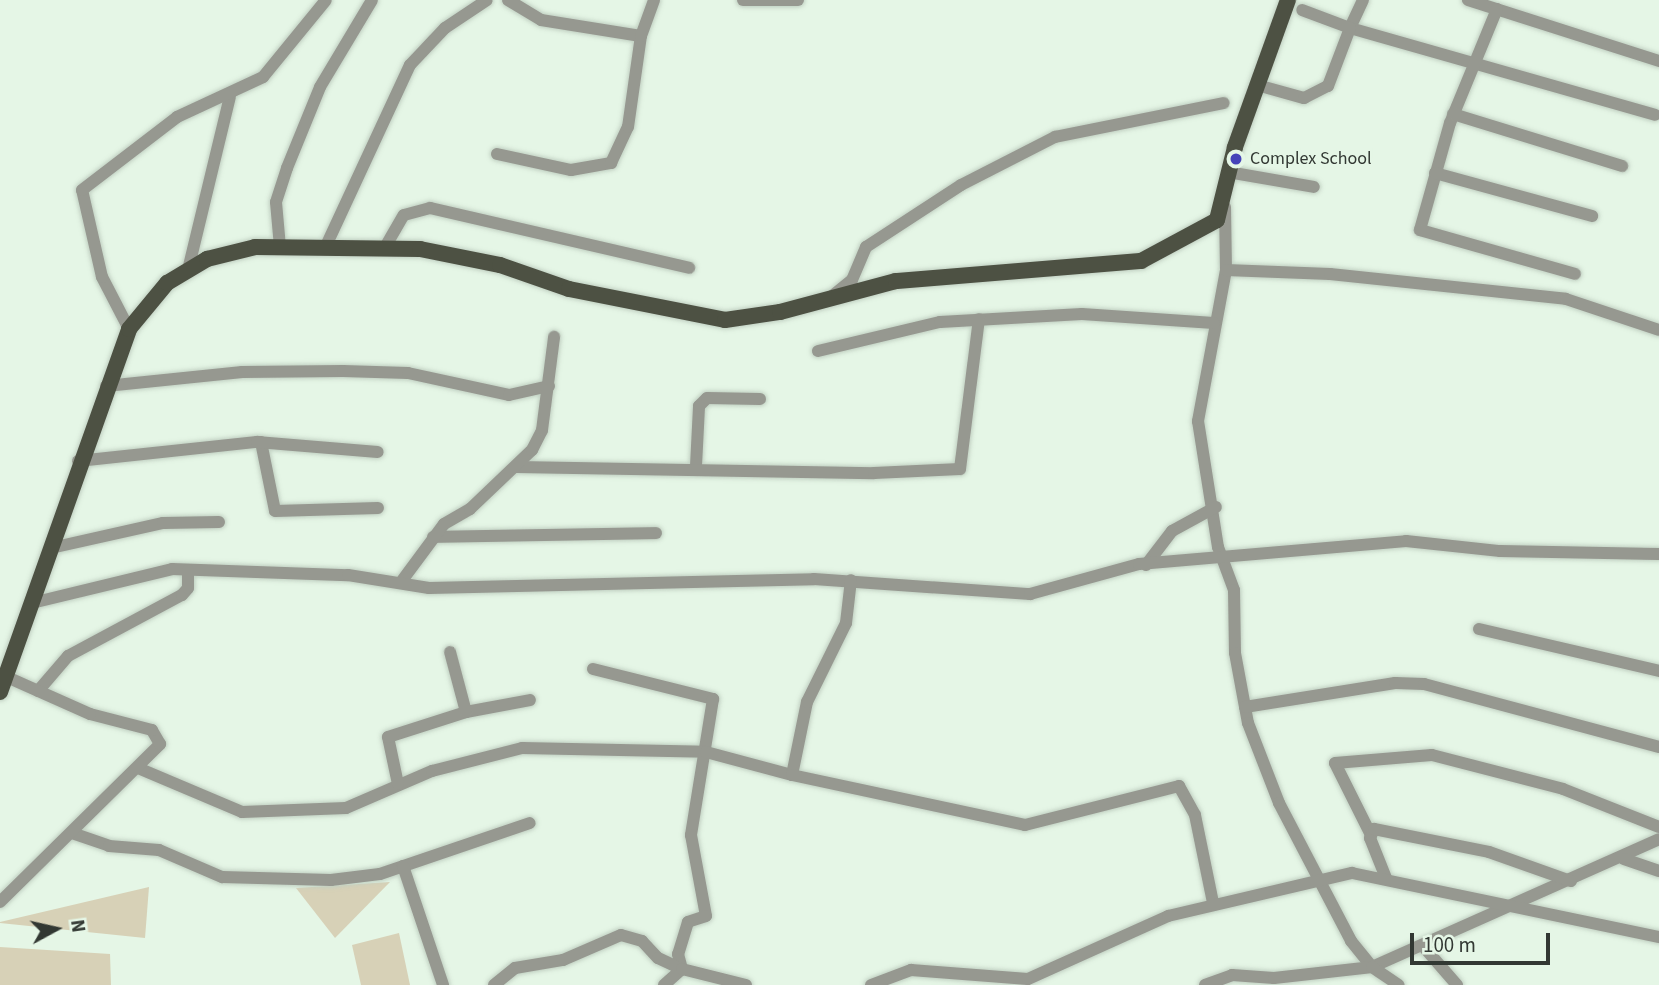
<!DOCTYPE html>
<style>
body{margin:0}
#map{position:relative;width:1659px;height:985px;overflow:hidden;background:#e5f6e6;font-family:"Source Sans 3",sans-serif}
div>[style]{position:absolute}
[style*='--x']{left:calc(var(--x)*1px);top:calc(var(--y)*1px);width:calc(var(--w)*1px);rotate:calc(var(--a)*1deg)}
.green>*{inset:0;background:#d7d1b7}
.roads{filter:drop-shadow(0 0 2px #c1d0c2) drop-shadow(0 0 2px #c1d0c2)}
.minor>*{height:12px;margin:-6px;padding:0 6px;transform-origin:6px;border-radius:6px;background:#969890}
.major>*{height:16px;margin:-8px;padding:0 8px;transform-origin:8px;border-radius:8px;background:#4d5143}
.dots>*{width:19px;height:19px;translate:-50% -50%;box-sizing:border-box;border:4px solid #e5f6e6;border-radius:50%}
span{translate:-50% -50%;white-space:nowrap;text-align:center;line-height:1.15;-webkit-text-stroke:6px #e5f6e6;paint-order:stroke}
.poi-label{font-size:18px;color:#323833}
.left{translate:0 -50%;text-align:left}
.north{position:absolute;left:21px;top:894px;width:70px;height:70px;-webkit-text-stroke:5px #e5f6e6;paint-order:stroke;rotate:82deg;font-size:19px;font-weight:700;line-height:28px;text-align:center;color:#323833}
.north::after{content:'';display:block;margin:auto;width:24px;height:32px;background:#323833;clip-path:polygon(50% 0,100% 100%,50% 72%,0 100%)}
.scale{position:absolute;left:1410px;top:933px;width:140px;height:32px;box-sizing:border-box;border:4px solid #323833;border-top:0;padding-left:9px;font-size:21px;line-height:24px;white-space:nowrap;color:#323833;-webkit-text-stroke:5px #e5f6e6;paint-order:stroke}
</style>
<div id="map">
<div class="green">
<i style="clip-path:polygon(390px 882px,335px 938px,296px 888px)"></i>
<i style="clip-path:polygon(149px 887px,145px 938px,0 923px,0 922px)"></i>
<i style="clip-path:polygon(399px 933px,410px 985px,361px 985px,352px 945px)"></i>
<i style="clip-path:polygon(0 947px,110px 954px,111px 985px,0 985px)"></i>
</div>
<div class="roads">
<div class="minor">
<i style="--x:508;--y:0;--w:39;--a:31"></i>
<i style="--x:541;--y:20;--w:101;--a:9.1"></i>
<i style="--x:743;--y:0;--w:55;--a:0"></i>
<i style="--x:1363;--y:0;--w:31;--a:115"></i>
<i style="--x:1350;--y:28;--w:317;--a:15.9"></i>
<i style="--x:1468;--y:0;--w:201;--a:17.7"></i>
<i style="--x:1497;--y:9;--w:123;--a:112.4"></i>
<i style="--x:1450;--y:123;--w:111;--a:105.7"></i>
<i style="--x:1420;--y:230;--w:161;--a:15.8"></i>
<i style="--x:1257;--y:85;--w:49;--a:15.5"></i>
<i style="--x:1304;--y:98;--w:27;--a:-27"></i>
<i style="--x:1328;--y:86;--w:62;--a:-69.2"></i>
<i style="--x:1350;--y:28;--w:51;--a:-159.4"></i>
<i style="--x:1453;--y:114;--w:177;--a:17.1"></i>
<i style="--x:497;--y:154;--w:76;--a:12.2"></i>
<i style="--x:571;--y:170;--w:41;--a:-9.9"></i>
<i style="--x:611;--y:163;--w:40;--a:-65"></i>
<i style="--x:628;--y:127;--w:92;--a:-81.9"></i>
<i style="--x:641;--y:36;--w:38;--a:-70"></i>
<i style="--x:1228;--y:172;--w:87;--a:9.9"></i>
<i style="--x:1435;--y:173;--w:163;--a:15.3"></i>
<i style="--x:1225;--y:207;--w:63;--a:89.1"></i>
<i style="--x:1226;--y:270;--w:154;--a:100.5"></i>
<i style="--x:1198;--y:421;--w:128;--a:81"></i>
<i style="--x:1218;--y:547;--w:46;--a:69.6"></i>
<i style="--x:1234;--y:590;--w:63;--a:89.1"></i>
<i style="--x:1235;--y:653;--w:71;--a:79.5"></i>
<i style="--x:1248;--y:723;--w:86;--a:68.8"></i>
<i style="--x:1279;--y:803;--w:156;--a:62.4"></i>
<i style="--x:1351;--y:941;--w:33;--a:51"></i>
<i style="--x:1372;--y:967;--w:314;--a:-24"></i>
<i style="--x:280;--y:247;--w:45;--a:-95.1"></i>
<i style="--x:276;--y:202;--w:36;--a:-72"></i>
<i style="--x:287;--y:168;--w:87;--a:-67.8"></i>
<i style="--x:320;--y:87;--w:101;--a:-59.1"></i>
<i style="--x:325;--y:248;--w:202;--a:-65.1"></i>
<i style="--x:410;--y:65;--w:51;--a:-46.6"></i>
<i style="--x:445;--y:28;--w:50;--a:-33.7"></i>
<i style="--x:384;--y:249;--w:39;--a:-60"></i>
<i style="--x:404;--y:215;--w:27;--a:-15"></i>
<i style="--x:430;--y:208;--w:266;--a:13"></i>
<i style="--x:188;--y:270;--w:178;--a:-76.4"></i>
<i style="--x:1226;--y:270;--w:104;--a:2.2"></i>
<i style="--x:1330;--y:274;--w:237;--a:6"></i>
<i style="--x:1566;--y:299;--w:98;--a:18.4"></i>
<i style="--x:831;--y:297;--w:27;--a:-39"></i>
<i style="--x:852;--y:280;--w:36;--a:-67"></i>
<i style="--x:866;--y:247;--w:113;--a:-33.1"></i>
<i style="--x:961;--y:185;--w:106;--a:-27.1"></i>
<i style="--x:1055;--y:137;--w:172;--a:-11.4"></i>
<i style="--x:129;--y:329;--w:59;--a:-117.4"></i>
<i style="--x:102;--y:277;--w:89;--a:-102.9"></i>
<i style="--x:82;--y:190;--w:120;--a:-37.5"></i>
<i style="--x:177;--y:117;--w:95;--a:-24.9"></i>
<i style="--x:263;--y:77;--w:99;--a:-50.7"></i>
<i style="--x:818;--y:351;--w:125;--a:-13.4"></i>
<i style="--x:940;--y:322;--w:142;--a:-3.2"></i>
<i style="--x:1082;--y:314;--w:132;--a:3.9"></i>
<i style="--x:106;--y:386;--w:137;--a:-5.9"></i>
<i style="--x:242;--y:372;--w:101;--a:-0.6"></i>
<i style="--x:343;--y:371;--w:65;--a:1.8"></i>
<i style="--x:408;--y:373;--w:103;--a:12.3"></i>
<i style="--x:509;--y:395;--w:41;--a:-12.7"></i>
<i style="--x:261;--y:442;--w:70;--a:78.5"></i>
<i style="--x:275;--y:511;--w:103;--a:-1.7"></i>
<i style="--x:78;--y:461;--w:180;--a:-6.1"></i>
<i style="--x:257;--y:442;--w:121;--a:4.7"></i>
<i style="--x:696;--y:466;--w:60;--a:-87.1"></i>
<i style="--x:699;--y:406;--w:11;--a:-45"></i>
<i style="--x:707;--y:398;--w:53;--a:1.1"></i>
<i style="--x:517;--y:467;--w:357;--a:1"></i>
<i style="--x:874;--y:473;--w:86;--a:-2.7"></i>
<i style="--x:960;--y:469;--w:151;--a:-82.8"></i>
<i style="--x:433;--y:537;--w:223;--a:-1"></i>
<i style="--x:51;--y:548;--w:115;--a:-12.6"></i>
<i style="--x:163;--y:523;--w:56;--a:-1"></i>
<i style="--x:1146;--y:565;--w:43;--a:-52.6"></i>
<i style="--x:1172;--y:531;--w:50;--a:-28.6"></i>
<i style="--x:401;--y:582;--w:72;--a:-53.4"></i>
<i style="--x:444;--y:524;--w:30;--a:-30"></i>
<i style="--x:470;--y:509;--w:86;--a:-43.6"></i>
<i style="--x:532;--y:450;--w:22;--a:-63"></i>
<i style="--x:542;--y:430;--w:94;--a:-82.6"></i>
<i style="--x:36;--y:602;--w:140;--a:-13.6"></i>
<i style="--x:172;--y:569;--w:176;--a:2"></i>
<i style="--x:348;--y:575;--w:82;--a:9.1"></i>
<i style="--x:429;--y:588;--w:385;--a:-1.3"></i>
<i style="--x:814;--y:579;--w:217;--a:4"></i>
<i style="--x:1030;--y:594;--w:113;--a:-15.4"></i>
<i style="--x:1139;--y:564;--w:268;--a:-4.9"></i>
<i style="--x:1406;--y:541;--w:95;--a:6.1"></i>
<i style="--x:1500;--y:551;--w:159;--a:1.1"></i>
<i style="--x:1479;--y:629;--w:185;--a:13.1"></i>
<i style="--x:593;--y:669;--w:124;--a:14"></i>
<i style="--x:713;--y:699;--w:138;--a:99.2"></i>
<i style="--x:691;--y:835;--w:82;--a:79.5"></i>
<i style="--x:706;--y:916;--w:19;--a:162"></i>
<i style="--x:688;--y:922;--w:34;--a:107"></i>
<i style="--x:678;--y:954;--w:16;--a:75"></i>
<i style="--x:38;--y:691;--w:46;--a:-49.4"></i>
<i style="--x:68;--y:656;--w:129;--a:-28.2"></i>
<i style="--x:182;--y:595;--w:9;--a:-49"></i>
<i style="--x:188;--y:588;--w:18;--a:-90"></i>
<i style="--x:1245;--y:707;--w:152;--a:-9.1"></i>
<i style="--x:1395;--y:683;--w:29;--a:2"></i>
<i style="--x:1424;--y:684;--w:243;--a:15"></i>
<i style="--x:466;--y:712;--w:65;--a:-10.6"></i>
<i style="--x:138;--y:768;--w:113;--a:22.9"></i>
<i style="--x:242;--y:812;--w:104;--a:-2.2"></i>
<i style="--x:346;--y:808;--w:94;--a:-23.3"></i>
<i style="--x:432;--y:771;--w:93;--a:-14.3"></i>
<i style="--x:522;--y:748;--w:184;--a:1.2"></i>
<i style="--x:706;--y:752;--w:89;--a:15"></i>
<i style="--x:792;--y:775;--w:75;--a:-78.4"></i>
<i style="--x:807;--y:702;--w:88;--a:-63.7"></i>
<i style="--x:846;--y:623;--w:43;--a:-83.4"></i>
<i style="--x:792;--y:775;--w:238;--a:12.1"></i>
<i style="--x:1025;--y:825;--w:159;--a:-14.2"></i>
<i style="--x:1179;--y:786;--w:33;--a:61"></i>
<i style="--x:1195;--y:815;--w:90;--a:78.4"></i>
<i style="--x:398;--y:784;--w:48;--a:-102"></i>
<i style="--x:388;--y:737;--w:82;--a:-17.8"></i>
<i style="--x:466;--y:712;--w:62;--a:-104.9"></i>
<i style="--x:72;--y:833;--w:39;--a:19"></i>
<i style="--x:109;--y:846;--w:50;--a:4.6"></i>
<i style="--x:159;--y:850;--w:69;--a:23.2"></i>
<i style="--x:222;--y:877;--w:109;--a:1.6"></i>
<i style="--x:331;--y:880;--w:49;--a:-7"></i>
<i style="--x:380;--y:874;--w:158;--a:-18.8"></i>
<i style="--x:1370;--y:833;--w:78;--a:-116.6"></i>
<i style="--x:1335;--y:763;--w:97;--a:-4.7"></i>
<i style="--x:1432;--y:755;--w:135;--a:14.5"></i>
<i style="--x:1563;--y:789;--w:103;--a:21.6"></i>
<i style="--x:1624;--y:859;--w:37;--a:19"></i>
<i style="--x:403;--y:866;--w:126;--a:71.4"></i>
<i style="--x:1386;--y:878;--w:43;--a:-111.8"></i>
<i style="--x:1370;--y:838;--w:10;--a:-66"></i>
<i style="--x:1374;--y:829;--w:117;--a:11.3"></i>
<i style="--x:1489;--y:852;--w:87;--a:19.5"></i>
<i style="--x:0;--y:902;--w:225;--a:-44.6"></i>
<i style="--x:160;--y:744;--w:16;--a:-120"></i>
<i style="--x:152;--y:730;--w:64;--a:-165.5"></i>
<i style="--x:90;--y:714;--w:91;--a:-156"></i>
<i style="--x:1423;--y:946;--w:52;--a:48.9"></i>
<i style="--x:494;--y:985;--w:27;--a:-39"></i>
<i style="--x:515;--y:968;--w:49;--a:-9.5"></i>
<i style="--x:563;--y:960;--w:63;--a:-23.3"></i>
<i style="--x:621;--y:935;--w:22;--a:16"></i>
<i style="--x:642;--y:941;--w:23;--a:47"></i>
<i style="--x:658;--y:958;--w:26;--a:25"></i>
<i style="--x:664;--y:985;--w:24;--a:-42"></i>
<i style="--x:682;--y:969;--w:66;--a:14"></i>
<i style="--x:871;--y:985;--w:43;--a:-20.6"></i>
<i style="--x:911;--y:970;--w:117;--a:4.4"></i>
<i style="--x:1028;--y:979;--w:154;--a:-24.2"></i>
<i style="--x:1168;--y:916;--w:189;--a:-13.2"></i>
<i style="--x:1352;--y:873;--w:314;--a:11.8"></i>
<i style="--x:1205;--y:985;--w:29;--a:-20"></i>
<i style="--x:1232;--y:975;--w:42;--a:4.1"></i>
<i style="--x:1274;--y:978;--w:99;--a:-6.4"></i>
<i style="--x:1372;--y:967;--w:32;--a:34"></i>
</div>
<div class="major">
<i style="--x:0;--y:692;--w:385;--a:-70.4"></i>
<i style="--x:129;--y:329;--w:60;--a:-50.4"></i>
<i style="--x:167;--y:283;--w:47;--a:-31"></i>
<i style="--x:207;--y:259;--w:49;--a:-14"></i>
<i style="--x:255;--y:247;--w:165;--a:0.7"></i>
<i style="--x:420;--y:249;--w:82;--a:11.3"></i>
<i style="--x:500;--y:265;--w:73;--a:19.2"></i>
<i style="--x:569;--y:289;--w:159;--a:11.2"></i>
<i style="--x:725;--y:320;--w:56;--a:-8.3"></i>
<i style="--x:780;--y:312;--w:120;--a:-15"></i>
<i style="--x:896;--y:281;--w:246;--a:-4.7"></i>
<i style="--x:1141;--y:261;--w:86;--a:-28.3"></i>
<i style="--x:1217;--y:220;--w:75;--a:-76.1"></i>
<i style="--x:1235;--y:147;--w:156;--a:-70.2"></i>
</div>
</div>
<div class="dots">
<i style="left:1236px;top:159px;background:#4643b9"></i>
</div>
<div class="poi-label">
<span class="left" style="left:1250px;top:159px">Complex School</span>
</div>
<div class="north">N</div>
<div class="scale">100 m</div>
</div>
